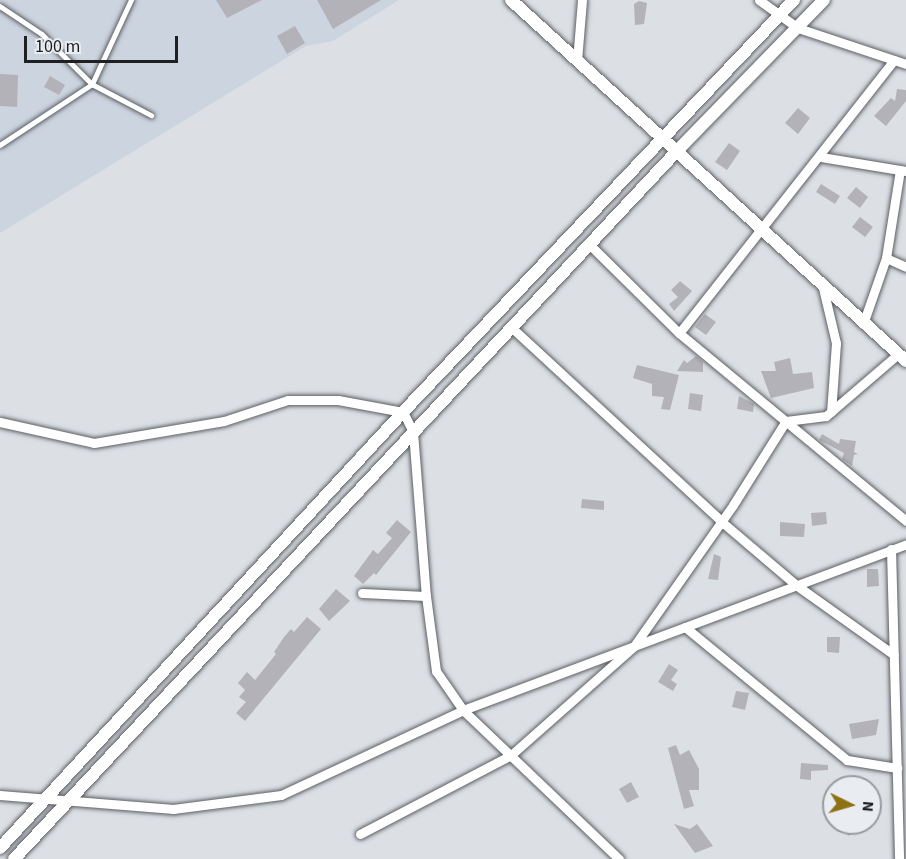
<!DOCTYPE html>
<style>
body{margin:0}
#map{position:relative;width:906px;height:859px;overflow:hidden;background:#dce0e5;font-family:"Source Sans 3",sans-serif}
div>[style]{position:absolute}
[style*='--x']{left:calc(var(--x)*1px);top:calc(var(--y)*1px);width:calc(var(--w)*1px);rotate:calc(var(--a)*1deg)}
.built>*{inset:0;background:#ccd4df}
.building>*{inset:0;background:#b3b2b8}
.roads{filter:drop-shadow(0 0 2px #5c5f63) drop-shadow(0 0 2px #5c5f63)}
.service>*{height:4.5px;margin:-2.25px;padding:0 2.25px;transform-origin:2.25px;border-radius:2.25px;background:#fff}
.minor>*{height:9px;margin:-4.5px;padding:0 4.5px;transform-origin:4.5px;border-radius:4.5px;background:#fff}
.tertiary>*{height:12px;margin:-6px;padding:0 6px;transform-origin:6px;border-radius:6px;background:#fff}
span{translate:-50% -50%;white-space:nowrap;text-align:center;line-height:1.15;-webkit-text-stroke:5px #e9edf2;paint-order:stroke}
.north{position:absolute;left:822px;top:775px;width:60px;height:60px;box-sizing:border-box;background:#e9edf2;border:2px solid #989b9f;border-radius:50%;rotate:95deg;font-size:16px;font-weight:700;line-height:24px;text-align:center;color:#1e2022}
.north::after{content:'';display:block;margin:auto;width:21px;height:27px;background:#8d7115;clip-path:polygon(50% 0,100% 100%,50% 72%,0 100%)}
.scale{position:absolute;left:24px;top:36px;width:154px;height:27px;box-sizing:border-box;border:3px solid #1e2022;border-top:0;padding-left:8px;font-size:18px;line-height:21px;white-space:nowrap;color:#1e2022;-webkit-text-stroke:4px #e9edf2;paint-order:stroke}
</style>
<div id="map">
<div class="built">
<i style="clip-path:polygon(0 0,399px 0,333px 41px,306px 46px,0 233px)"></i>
</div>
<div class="building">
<i style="clip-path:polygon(216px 0,262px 0,227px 18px)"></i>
<i style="clip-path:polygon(317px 0,381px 0,333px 29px)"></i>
<i style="clip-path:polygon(639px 1px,647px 3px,644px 24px,635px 25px,634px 4px)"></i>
<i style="clip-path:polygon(295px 26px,305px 43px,287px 54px,277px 36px)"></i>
<i style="clip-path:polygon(0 74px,18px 75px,17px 107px,0 106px)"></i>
<i style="clip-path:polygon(50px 76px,65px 85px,59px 95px,44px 87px)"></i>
<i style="clip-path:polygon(897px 89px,906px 90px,906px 101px,886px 126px,874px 116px,891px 98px,895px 101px)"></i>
<i style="clip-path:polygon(798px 108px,810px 118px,798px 134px,785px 123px)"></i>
<i style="clip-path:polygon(729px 143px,740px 151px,727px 170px,715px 162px)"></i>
<i style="clip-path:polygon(821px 184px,840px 196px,835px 204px,816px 192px)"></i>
<i style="clip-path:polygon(856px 187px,868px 197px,860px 208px,847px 198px)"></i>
<i style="clip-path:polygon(860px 217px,873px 227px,865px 237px,852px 227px)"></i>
<i style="clip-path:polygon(680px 281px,692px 291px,674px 311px,669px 304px,678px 297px,671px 290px)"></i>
<i style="clip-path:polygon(705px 314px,716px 322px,706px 335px,695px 327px)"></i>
<i style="clip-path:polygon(696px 356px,703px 362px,703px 372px,677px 371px,684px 360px,687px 363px)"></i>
<i style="clip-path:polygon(790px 358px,793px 374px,812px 372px,814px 388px,771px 398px,761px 371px,776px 371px,774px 362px)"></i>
<i style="clip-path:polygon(637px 365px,679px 375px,670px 410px,661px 409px,664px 397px,652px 396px,652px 384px,633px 378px)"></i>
<i style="clip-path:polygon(690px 393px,703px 395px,701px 411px,688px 409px)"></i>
<i style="clip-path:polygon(739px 396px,754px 404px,753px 412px,737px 409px)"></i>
<i style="clip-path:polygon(822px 434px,839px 444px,840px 439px,856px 441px,854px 452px,858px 454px,854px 455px,852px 466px,842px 459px,844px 453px,819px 440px)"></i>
<i style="clip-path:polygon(582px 499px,604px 501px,604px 510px,581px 508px)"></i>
<i style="clip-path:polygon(826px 512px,827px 524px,812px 526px,811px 513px)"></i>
<i style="clip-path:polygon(397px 520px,411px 532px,376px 575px,374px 573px,363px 584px,354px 576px,373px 550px,378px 554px,392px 538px,386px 533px)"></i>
<i style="clip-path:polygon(780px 522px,805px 524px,804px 537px,780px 536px)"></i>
<i style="clip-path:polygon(714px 554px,721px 557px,718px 580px,708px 579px)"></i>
<i style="clip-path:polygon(867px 569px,878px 569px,879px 586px,867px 587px)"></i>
<i style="clip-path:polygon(336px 589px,350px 601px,329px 621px,319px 609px)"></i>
<i style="clip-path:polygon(307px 617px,321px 629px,245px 721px,236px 713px,246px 702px,239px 697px,245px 690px,238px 683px,247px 672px,255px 680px,276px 654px,274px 652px,284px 637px,291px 629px,294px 632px)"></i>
<i style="clip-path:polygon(827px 637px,840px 637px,839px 653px,827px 652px)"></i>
<i style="clip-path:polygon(669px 664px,678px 670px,671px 680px,677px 684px,673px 691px,658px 682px)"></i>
<i style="clip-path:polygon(736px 691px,749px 693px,745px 710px,732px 707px)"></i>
<i style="clip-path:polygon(879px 719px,876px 735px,852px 739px,849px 724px)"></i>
<i style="clip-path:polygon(676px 745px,680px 755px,689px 750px,699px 769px,699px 790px,689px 790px,694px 806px,684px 809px,668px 748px)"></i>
<i style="clip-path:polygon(801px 763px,828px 765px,828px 770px,811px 771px,811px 780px,800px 779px)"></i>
<i style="clip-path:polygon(631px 782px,639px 797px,627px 803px,619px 789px)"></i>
<i style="clip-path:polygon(842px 823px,872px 823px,848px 836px)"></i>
<i style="clip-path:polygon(674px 824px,690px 829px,697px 824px,713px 846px,695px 853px)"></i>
</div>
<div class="roads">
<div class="service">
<i style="--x:0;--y:6;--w:50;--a:33.7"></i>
<i style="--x:42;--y:34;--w:71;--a:45"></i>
<i style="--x:92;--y:84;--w:67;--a:27.7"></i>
<i style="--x:0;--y:145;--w:110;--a:-33.5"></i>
<i style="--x:92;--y:84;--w:93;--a:-65.1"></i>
</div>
<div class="minor">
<i style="--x:759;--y:0;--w:48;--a:35.7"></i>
<i style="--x:798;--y:28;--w:114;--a:18.4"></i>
<i style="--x:894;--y:60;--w:347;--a:128.2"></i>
<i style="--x:679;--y:333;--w:295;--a:39.6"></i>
<i style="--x:577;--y:61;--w:61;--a:-85.3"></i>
<i style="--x:821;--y:157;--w:86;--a:9.4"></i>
<i style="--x:589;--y:244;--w:127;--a:44.7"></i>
<i style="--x:886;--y:258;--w:22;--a:24"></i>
<i style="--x:823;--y:288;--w:57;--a:76.7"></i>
<i style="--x:836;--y:343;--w:69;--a:94.1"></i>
<i style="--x:863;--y:324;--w:70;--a:-70.8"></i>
<i style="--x:886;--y:258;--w:89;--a:-81"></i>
<i style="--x:511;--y:327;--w:287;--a:42.7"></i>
<i style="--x:722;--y:522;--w:97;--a:40.4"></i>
<i style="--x:796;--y:585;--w:120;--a:35.5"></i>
<i style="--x:0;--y:422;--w:96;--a:12.6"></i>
<i style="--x:94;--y:443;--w:132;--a:-9.6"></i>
<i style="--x:224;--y:421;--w:67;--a:-18.2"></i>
<i style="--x:288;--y:400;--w:50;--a:0"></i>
<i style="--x:338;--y:400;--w:66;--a:10.5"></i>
<i style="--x:403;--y:412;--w:22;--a:63"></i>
<i style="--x:413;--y:432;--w:165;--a:85.5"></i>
<i style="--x:426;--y:596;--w:76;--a:82.4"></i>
<i style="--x:436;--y:671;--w:47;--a:55.3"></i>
<i style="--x:463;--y:710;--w:216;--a:43.7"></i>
<i style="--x:891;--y:549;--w:310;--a:88.5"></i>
<i style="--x:362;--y:593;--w:64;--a:2.7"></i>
<i style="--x:685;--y:627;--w:210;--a:39.4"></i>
<i style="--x:847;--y:760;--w:51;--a:9.1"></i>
<i style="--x:0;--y:795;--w:174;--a:4.6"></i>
<i style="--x:173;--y:809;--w:109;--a:-7.4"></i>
<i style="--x:281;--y:795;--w:201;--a:-25"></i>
<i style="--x:463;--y:710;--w:473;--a:-20.5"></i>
<i style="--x:360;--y:834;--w:170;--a:-27.6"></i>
<i style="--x:511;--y:755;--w:164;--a:-41.5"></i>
<i style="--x:634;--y:646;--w:172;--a:-54.9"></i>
<i style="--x:733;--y:505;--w:99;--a:-57.8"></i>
<i style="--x:786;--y:421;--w:40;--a:-7.1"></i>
<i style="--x:826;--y:416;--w:95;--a:-40.7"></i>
</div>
<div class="tertiary">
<i style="--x:511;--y:0;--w:535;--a:42.42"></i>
<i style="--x:0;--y:848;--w:594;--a:-47.25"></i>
<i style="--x:403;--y:412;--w:568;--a:-46.5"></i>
<i style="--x:14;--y:859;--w:969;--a:-46.88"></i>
<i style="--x:676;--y:152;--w:212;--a:-45.8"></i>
</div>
</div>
<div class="north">N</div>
<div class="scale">100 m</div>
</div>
